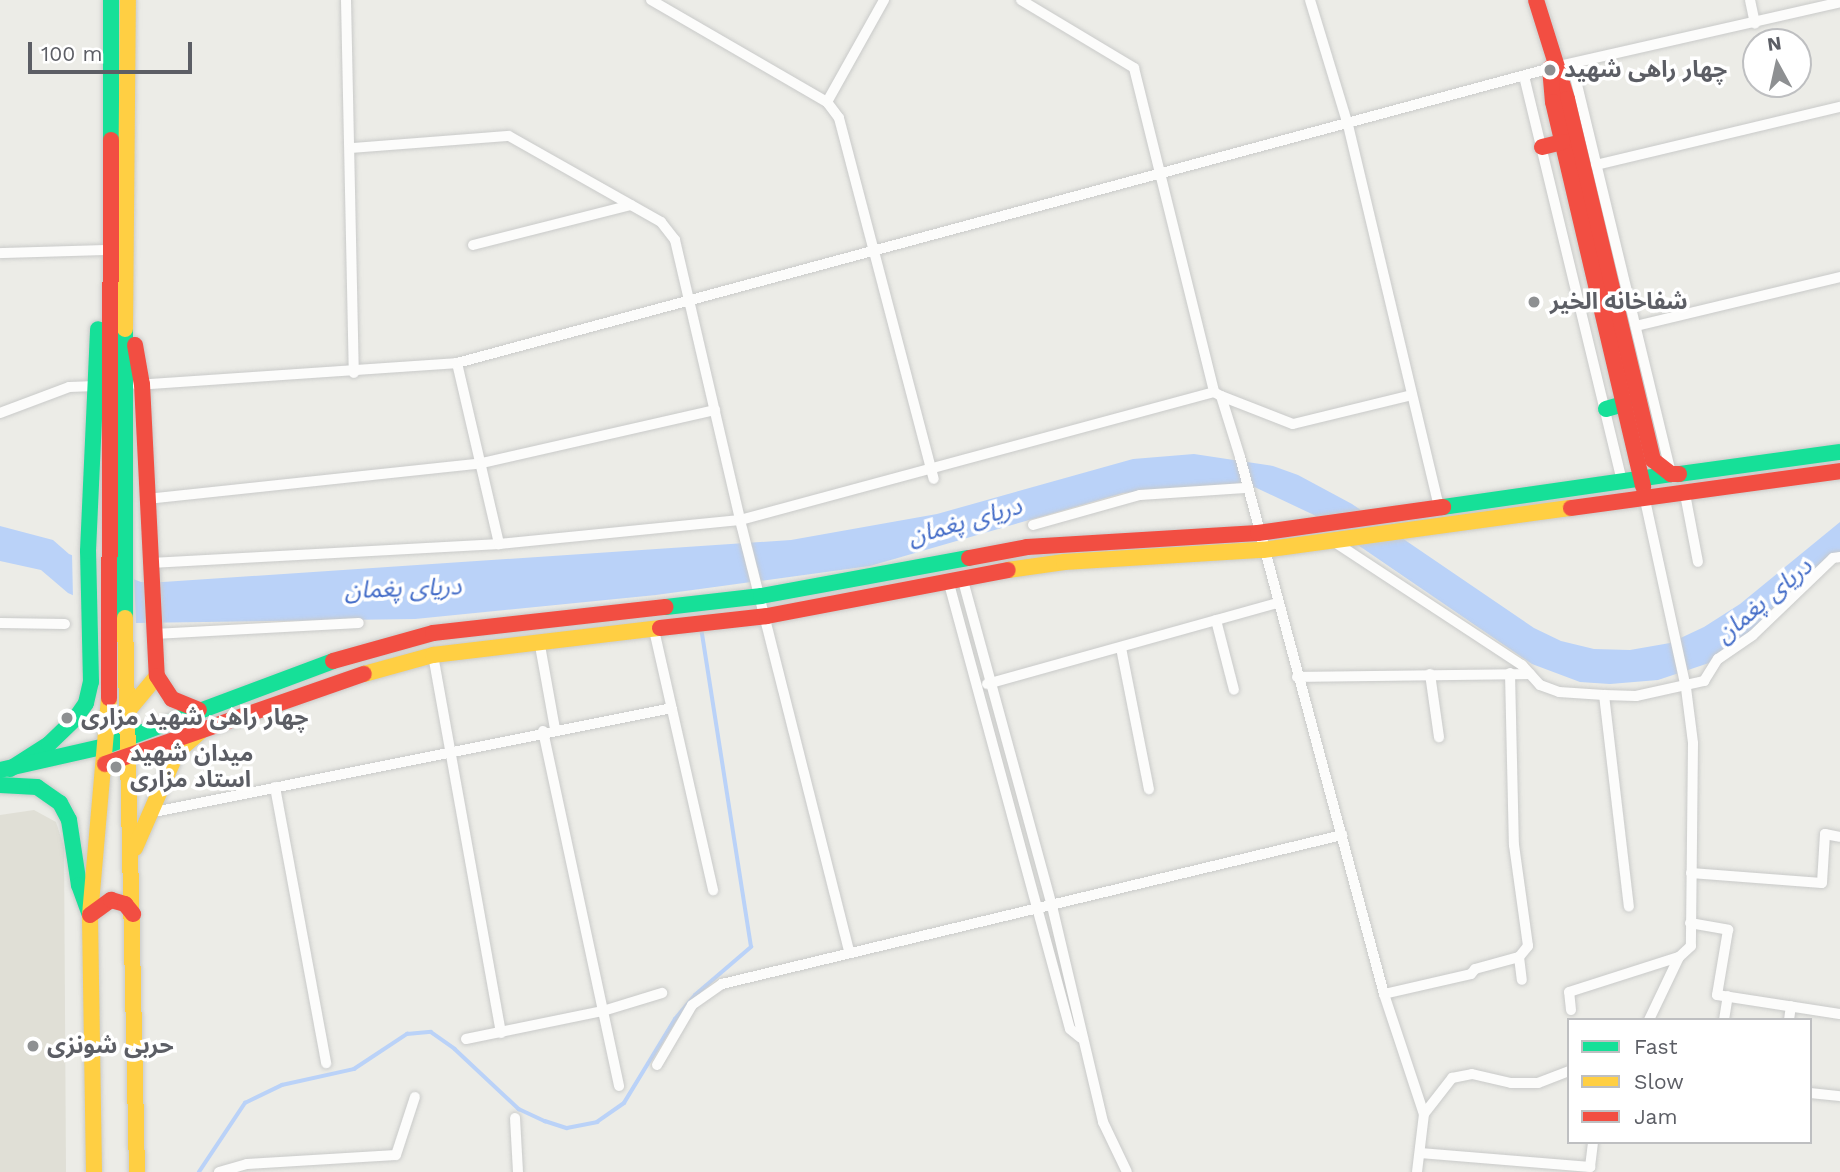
<!DOCTYPE html>
<meta charset="utf-8">
<style>
body{margin:0}
#map{position:relative;width:1840px;height:1172px;overflow:hidden;background:#ecece7;font-family:"Work Sans","Noto Sans Arabic",sans-serif}
div>[style]{position:absolute}
[style*='--x']{left:calc(var(--x)*1px);top:calc(var(--y)*1px);width:calc(var(--w)*1px);rotate:calc(var(--a)*1deg)}
.education>*{inset:0;background:#e0dfd6}
.water>*{inset:0;background:#bad2f8}
.pier>*{inset:0;background:#ecece7}
.stream>*{height:3.5px;margin:-1.75px;padding:0 1.75px;transform-origin:1.75px;border-radius:1.75px;background:#bad2f8}
.roads{filter:drop-shadow(0 0 2px #c9cac9) drop-shadow(0 0 2px #c9cac9)}
.street>*{height:10px;margin:-5px;padding:0 5px;transform-origin:5px;border-radius:5px;background:#fcfcfb}
.fast>*{height:16px;margin:-8px;padding:0 8px;transform-origin:8px;border-radius:8px;background:#16e098}
.slow>*{height:16px;margin:-8px;padding:0 8px;transform-origin:8px;border-radius:8px;background:#ffcf43}
.jam>*{height:16px;margin:-8px;padding:0 8px;transform-origin:8px;border-radius:8px;background:#f24e42}
.dots>*{width:19px;height:19px;translate:-50% -50%;box-sizing:border-box;border:4px solid #fff;border-radius:50%}
span{translate:-50% -50%;white-space:nowrap;text-align:center;line-height:1.15;-webkit-text-stroke:7px #fff;paint-order:stroke}
.poi-label{font-size:23px;color:#5c5e65;font-weight:700}
.left{translate:0 -50%;text-align:left}
.water-label{font-size:24px;color:#426bc7;font-style:italic}
.legend{position:absolute;left:1567px;top:1018px;width:245px;height:126px;box-sizing:border-box;background:#fff;border:2px solid #bebfc1;margin:0;padding:9px 12px;list-style:none;font-size:21px;color:#5c5e65}
.legend li{display:flex;align-items:center;gap:14px;height:35px}
.legend b{width:35px;border:2px solid #bebfc1}
.north{position:absolute;left:1742px;top:28px;width:70px;height:70px;box-sizing:border-box;background:#fff;border:2px solid #bebfc1;border-radius:50%;rotate:352deg;font-size:19px;font-weight:700;line-height:28px;text-align:center;color:#5c5e65}
.north::after{content:'';display:block;margin:auto;width:24px;height:32px;background:#8e9092;clip-path:polygon(50% 0,100% 100%,50% 72%,0 100%)}
.scale{position:absolute;left:28px;top:42px;width:164px;height:32px;box-sizing:border-box;border:4px solid #5c5e65;border-top:0;padding-left:9px;font-size:21px;line-height:24px;white-space:nowrap;color:#5c5e65;-webkit-text-stroke:5px #fff;paint-order:stroke}
</style>
<div id="map">
<div class="education">
<i style="clip-path:polygon(34px 810px,56px 822px,64px 847px,66px 1172px,0 1172px,0 815px)"></i>
</div>
<div class="water">
<i style="clip-path:polygon(1194px 454px,1273px 466px,1298px 475px,1352px 504px,1534px 628px,1561px 641px,1594px 649px,1630px 650px,1670px 643px,1704px 627px,1740px 604px,1840px 522px,1840px 554px,1775px 605px,1756px 630px,1709px 663px,1658px 680px,1610px 684px,1580px 682px,1532px 664px,1314px 515px,1246px 483px,1123px 493px,870px 566px,656px 595px,415px 619px,136px 623px,68px 593px,41px 570px,0 561px,0 526px,53px 540px,69px 554px,141px 582px,163px 582px,791px 540px,937px 514px,1133px 459px)"></i>
</div>
<div class="pier">
<i style="clip-path:polygon(72px 552px,134px 575px,136px 626px,73px 599px)"></i>
</div>
<div class="stream">
<i style="--x:199;--y:1172;--w:83;--a:-56.3"></i>
<i style="--x:245;--y:1103;--w:41;--a:-25.9"></i>
<i style="--x:282;--y:1085;--w:74;--a:-12.5"></i>
<i style="--x:354;--y:1069;--w:64;--a:-33.4"></i>
<i style="--x:407;--y:1034;--w:24;--a:-5"></i>
<i style="--x:431;--y:1032;--w:29;--a:35"></i>
<i style="--x:455;--y:1049;--w:88;--a:43.2"></i>
<i style="--x:519;--y:1109;--w:29;--a:25"></i>
<i style="--x:545;--y:1121;--w:23;--a:18"></i>
<i style="--x:567;--y:1128;--w:31;--a:-11"></i>
<i style="--x:597;--y:1122;--w:33;--a:-35"></i>
<i style="--x:624;--y:1103;--w:98;--a:-58.7"></i>
<i style="--x:675;--y:1019;--w:31;--a:-50"></i>
<i style="--x:695;--y:995;--w:74;--a:-40.6"></i>
<i style="--x:751;--y:947;--w:322;--a:-98.9"></i>
</div>
<div class="roads">
<div class="street">
<i style="--x:346;--y:0;--w:373;--a:88.8"></i>
<i style="--x:651;--y:0;--w:203;--a:30.1"></i>
<i style="--x:827;--y:102;--w:20;--a:53"></i>
<i style="--x:839;--y:118;--w:373;--a:75.3"></i>
<i style="--x:1021;--y:0;--w:132;--a:31"></i>
<i style="--x:1134;--y:68;--w:334;--a:76.1"></i>
<i style="--x:1214;--y:392;--w:8;--a:30"></i>
<i style="--x:1221;--y:396;--w:64;--a:72.7"></i>
<i style="--x:1240;--y:457;--w:556;--a:74.99"></i>
<i style="--x:1384;--y:994;--w:126;--a:71.6"></i>
<i style="--x:1424;--y:1114;--w:58;--a:96.9"></i>
<i style="--x:1310;--y:0;--w:131;--a:73.1"></i>
<i style="--x:1348;--y:125;--w:393;--a:76.6"></i>
<i style="--x:1750;--y:0;--w:24;--a:78"></i>
<i style="--x:1572;--y:64;--w:422;--a:76.4"></i>
<i style="--x:1524;--y:76;--w:417;--a:76.4"></i>
<i style="--x:827;--y:102;--w:117;--a:-60.8"></i>
<i style="--x:352;--y:148;--w:157;--a:-4.4"></i>
<i style="--x:509;--y:136;--w:175;--a:29.5"></i>
<i style="--x:661;--y:222;--w:23;--a:52"></i>
<i style="--x:675;--y:240;--w:287;--a:76.9"></i>
<i style="--x:740;--y:520;--w:444;--a:75.8"></i>
<i style="--x:1596;--y:165;--w:251;--a:-13.4"></i>
<i style="--x:473;--y:245;--w:163;--a:-14.2"></i>
<i style="--x:0;--y:253;--w:109;--a:-1.6"></i>
<i style="--x:1636;--y:326;--w:210;--a:-13.5"></i>
<i style="--x:457;--y:363;--w:186;--a:76.9"></i>
<i style="--x:137;--y:385;--w:321;--a:-3.9"></i>
<i style="--x:457;--y:363;--w:1137;--a:-15.09"></i>
<i style="--x:1555;--y:67;--w:292;--a:-12.8"></i>
<i style="--x:1221;--y:396;--w:77;--a:21.3"></i>
<i style="--x:1293;--y:424;--w:122;--a:-13.7"></i>
<i style="--x:0;--y:413;--w:74;--a:-20.6"></i>
<i style="--x:69;--y:387;--w:27;--a:-2"></i>
<i style="--x:1685;--y:494;--w:69;--a:79.2"></i>
<i style="--x:147;--y:499;--w:337;--a:-6.1"></i>
<i style="--x:482;--y:463;--w:239;--a:-12.8"></i>
<i style="--x:1645;--y:500;--w:192;--a:77.7"></i>
<i style="--x:1686;--y:688;--w:55;--a:82.7"></i>
<i style="--x:1693;--y:743;--w:203;--a:90.6"></i>
<i style="--x:1691;--y:946;--w:16;--a:137"></i>
<i style="--x:1679;--y:957;--w:70;--a:115.5"></i>
<i style="--x:1033;--y:525;--w:111;--a:-15.7"></i>
<i style="--x:1140;--y:495;--w:105;--a:-3.8"></i>
<i style="--x:1333;--y:541;--w:226;--a:33.3"></i>
<i style="--x:1522;--y:665;--w:27;--a:48"></i>
<i style="--x:1540;--y:685;--w:20;--a:20"></i>
<i style="--x:1559;--y:692;--w:45;--a:3.8"></i>
<i style="--x:1604;--y:695;--w:32;--a:2"></i>
<i style="--x:1636;--y:696;--w:70;--a:-12.4"></i>
<i style="--x:1704;--y:681;--w:26;--a:-58"></i>
<i style="--x:1718;--y:659;--w:42;--a:-34.4"></i>
<i style="--x:1753;--y:635;--w:111;--a:-43.9"></i>
<i style="--x:1833;--y:558;--w:7;--a:-8"></i>
<i style="--x:151;--y:563;--w:349;--a:-3.1"></i>
<i style="--x:499;--y:544;--w:242;--a:-5.7"></i>
<i style="--x:740;--y:520;--w:491;--a:-15.1"></i>
<i style="--x:962;--y:577;--w:341;--a:74.7"></i>
<i style="--x:1052;--y:906;--w:222;--a:76.7"></i>
<i style="--x:1103;--y:1122;--w:55;--a:64.4"></i>
<i style="--x:948;--y:580;--w:465;--a:74.8"></i>
<i style="--x:1070;--y:1029;--w:14;--a:39"></i>
<i style="--x:1216;--y:620;--w:72;--a:75.6"></i>
<i style="--x:0;--y:623;--w:65;--a:0.9"></i>
<i style="--x:654;--y:630;--w:267;--a:77.2"></i>
<i style="--x:154;--y:634;--w:205;--a:-3.1"></i>
<i style="--x:539;--y:640;--w:90;--a:79.8"></i>
<i style="--x:1121;--y:648;--w:144;--a:78.8"></i>
<i style="--x:433;--y:655;--w:384;--a:79.8"></i>
<i style="--x:1510;--y:673;--w:172;--a:88.7"></i>
<i style="--x:1514;--y:845;--w:102;--a:82.1"></i>
<i style="--x:1528;--y:946;--w:14;--a:129"></i>
<i style="--x:1519;--y:957;--w:23;--a:83"></i>
<i style="--x:1430;--y:674;--w:64;--a:81.9"></i>
<i style="--x:1297;--y:677;--w:233;--a:-0.7"></i>
<i style="--x:987;--y:684;--w:302;--a:-15.6"></i>
<i style="--x:1604;--y:695;--w:213;--a:83.3"></i>
<i style="--x:543;--y:731;--w:363;--a:77.9"></i>
<i style="--x:275;--y:787;--w:281;--a:79.5"></i>
<i style="--x:149;--y:813;--w:533;--a:-11.35"></i>
<i style="--x:1691;--y:873;--w:131;--a:4.4"></i>
<i style="--x:1822;--y:883;--w:49;--a:-86.5"></i>
<i style="--x:1825;--y:834;--w:15;--a:11"></i>
<i style="--x:1690;--y:923;--w:39;--a:10"></i>
<i style="--x:1728;--y:930;--w:66;--a:99.6"></i>
<i style="--x:1717;--y:995;--w:124;--a:8.8"></i>
<i style="--x:1384;--y:994;--w:89;--a:-12.9"></i>
<i style="--x:1471;--y:974;--w:6;--a:-51"></i>
<i style="--x:1475;--y:969;--w:46;--a:-15.3"></i>
<i style="--x:1571;--y:1010;--w:18;--a:-96"></i>
<i style="--x:1569;--y:992;--w:115;--a:-17.7"></i>
<i style="--x:1724;--y:1020;--w:24;--a:-81"></i>
<i style="--x:1789;--y:1020;--w:14;--a:-82"></i>
<i style="--x:466;--y:1039;--w:140;--a:-11.6"></i>
<i style="--x:603;--y:1011;--w:62;--a:-17"></i>
<i style="--x:657;--y:1065;--w:69;--a:-59.7"></i>
<i style="--x:692;--y:1005;--w:37;--a:-35"></i>
<i style="--x:722;--y:984;--w:638;--a:-13.51"></i>
<i style="--x:1810;--y:1093;--w:30;--a:6"></i>
<i style="--x:1424;--y:1114;--w:46;--a:-52.1"></i>
<i style="--x:1452;--y:1078;--w:20;--a:-11"></i>
<i style="--x:1472;--y:1074;--w:40;--a:13"></i>
<i style="--x:1511;--y:1083;--w:27;--a:0"></i>
<i style="--x:1538;--y:1083;--w:33;--a:-21"></i>
<i style="--x:515;--y:1118;--w:54;--a:86.8"></i>
<i style="--x:1420;--y:1153;--w:171;--a:4.7"></i>
<i style="--x:1590;--y:1167;--w:25;--a:-83"></i>
<i style="--x:219;--y:1172;--w:29;--a:-16"></i>
<i style="--x:247;--y:1164;--w:149;--a:-3.5"></i>
<i style="--x:396;--y:1155;--w:61;--a:-71.9"></i>
</div>
<div class="fast">
<i style="--x:111;--y:140;--w:140;--a:-90"></i>
<i style="--x:1606;--y:409;--w:19;--a:-16"></i>
<i style="--x:1679;--y:474;--w:162;--a:-7.8"></i>
<i style="--x:1443;--y:507;--w:230;--a:-8.2"></i>
<i style="--x:666;--y:607;--w:96;--a:-6.6"></i>
<i style="--x:761;--y:596;--w:211;--a:-10.4"></i>
<i style="--x:125;--y:618;--w:289;--a:-90"></i>
<i style="--x:10;--y:769;--w:46;--a:-32.7"></i>
<i style="--x:49;--y:744;--w:36;--a:-44"></i>
<i style="--x:75;--y:719;--w:19;--a:-55"></i>
<i style="--x:86;--y:703;--w:22;--a:-77"></i>
<i style="--x:91;--y:682;--w:131;--a:-91.3"></i>
<i style="--x:88;--y:551;--w:222;--a:-87.4"></i>
<i style="--x:0;--y:770;--w:109;--a:-12.8"></i>
<i style="--x:106;--y:746;--w:242;--a:-20.5"></i>
<i style="--x:0;--y:785;--w:37;--a:3"></i>
<i style="--x:37;--y:787;--w:28;--a:35"></i>
<i style="--x:60;--y:803;--w:19;--a:62"></i>
<i style="--x:69;--y:820;--w:66;--a:81.3"></i>
<i style="--x:79;--y:885;--w:32;--a:70"></i>
</div>
<div class="slow">
<i style="--x:125;--y:329;--w:329;--a:-89.5"></i>
<i style="--x:1008;--y:570;--w:57;--a:-8.1"></i>
<i style="--x:1064;--y:562;--w:199;--a:-3.5"></i>
<i style="--x:1263;--y:550;--w:311;--a:-7.8"></i>
<i style="--x:125;--y:618;--w:554;--a:88.76"></i>
<i style="--x:364;--y:674;--w:72;--a:-15.4"></i>
<i style="--x:433;--y:655;--w:229;--a:-6.8"></i>
<i style="--x:127;--y:712;--w:47;--a:-50.2"></i>
<i style="--x:135;--y:848;--w:105;--a:-66.4"></i>
<i style="--x:177;--y:752;--w:35;--a:-41"></i>
<i style="--x:94;--y:1172;--w:257;--a:-90.9"></i>
<i style="--x:90;--y:915;--w:218;--a:-85"></i>
</div>
<div class="jam">
<i style="--x:1536;--y:0;--w:104;--a:72.6"></i>
<i style="--x:1567;--y:99;--w:371;--a:76.6"></i>
<i style="--x:1653;--y:460;--w:23;--a:38"></i>
<i style="--x:1671;--y:474;--w:8;--a:0"></i>
<i style="--x:1550;--y:68;--w:34;--a:85"></i>
<i style="--x:1553;--y:102;--w:395;--a:76.8"></i>
<i style="--x:1542;--y:147;--w:21;--a:-14"></i>
<i style="--x:135;--y:345;--w:40;--a:80"></i>
<i style="--x:142;--y:384;--w:292;--a:87.1"></i>
<i style="--x:157;--y:676;--w:27;--a:57"></i>
<i style="--x:172;--y:699;--w:29;--a:22"></i>
<i style="--x:1571;--y:508;--w:272;--a:-7.8"></i>
<i style="--x:969;--y:558;--w:59;--a:-10.7"></i>
<i style="--x:1027;--y:547;--w:231;--a:-3.5"></i>
<i style="--x:1258;--y:533;--w:187;--a:-8"></i>
<i style="--x:660;--y:628;--w:108;--a:-6.4"></i>
<i style="--x:767;--y:616;--w:245;--a:-10.8"></i>
<i style="--x:333;--y:661;--w:104;--a:-15.6"></i>
<i style="--x:433;--y:633;--w:234;--a:-6.4"></i>
<i style="--x:109;--y:698;--w:558;--a:-89.79"></i>
<i style="--x:105;--y:764;--w:274;--a:-19.2"></i>
<i style="--x:90;--y:915;--w:26;--a:-36"></i>
<i style="--x:111;--y:900;--w:15;--a:16"></i>
<i style="--x:125;--y:904;--w:13;--a:51"></i>
</div>
</div>
<div class="dots">
<i style="left:1550px;top:70px;background:#8e9092"></i>
<i style="left:1534px;top:302px;background:#8e9092"></i>
<i style="left:67px;top:718px;background:#8e9092"></i>
<i style="left:116px;top:767px;background:#8e9092"></i>
<i style="left:33px;top:1046px;background:#8e9092"></i>
</div>
<div class="poi-label">
<span class="left" style="left:1564px;top:70px">چهار راهی شهید</span>
<span class="left" style="left:1550px;top:302px">شفاخانه الخیر</span>
<span class="left" style="left:81px;top:718px">چهار راهی شهید مزاری</span>
<span class="left" style="left:130px;top:767px">میدان شهید<br>استاد مزاری</span>
<span class="left" style="left:47px;top:1046px">حربی شونزی</span>
</div>
<div class="water-label">
<span style="left:965px;top:522px;rotate:-16deg">دریای پغمان</span>
<span style="left:403px;top:589px;rotate:-2deg">دریای پغمان</span>
<span style="left:1764px;top:601px;rotate:-40deg">دریای پغمان</span>
</div>
<ul class="legend">
<li><b style="height:9px;background:#16e098"></b>Fast</li>
<li><b style="height:9px;background:#ffcf43"></b>Slow</li>
<li><b style="height:9px;background:#f24e42"></b>Jam</li>
</ul>
<div class="north">N</div>
<div class="scale">100 m</div>
</div>
